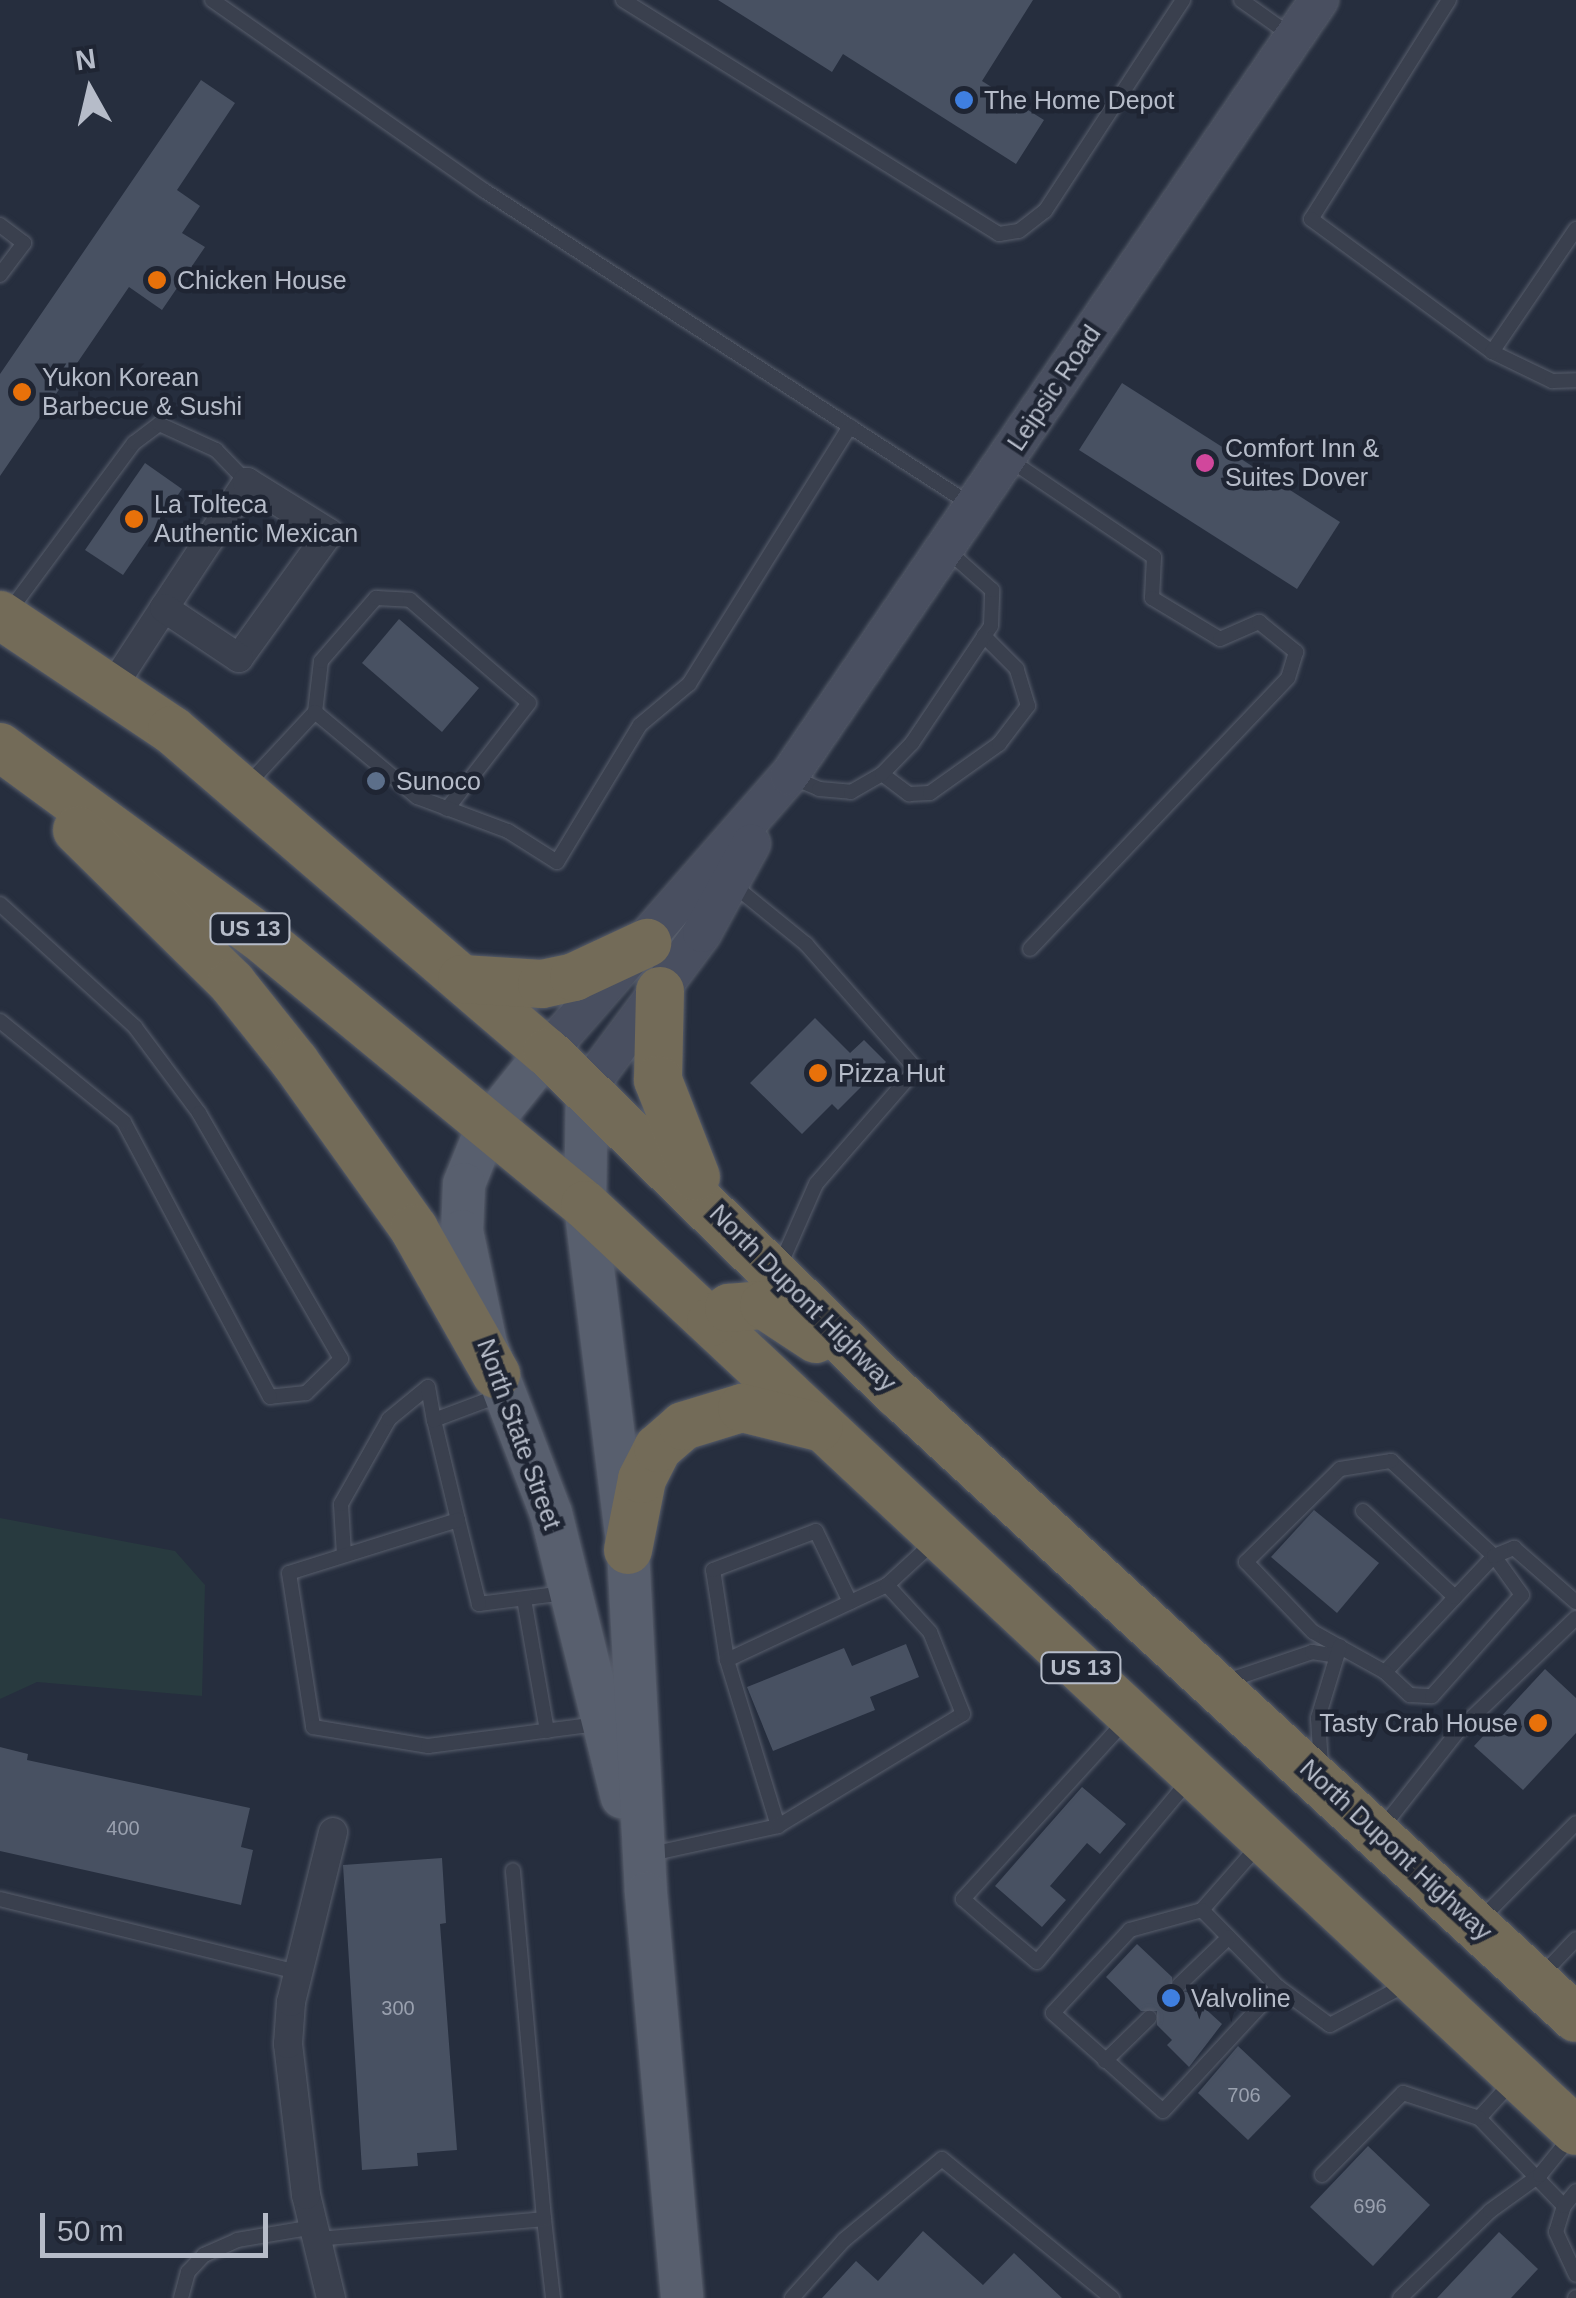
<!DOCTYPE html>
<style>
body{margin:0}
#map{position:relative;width:1576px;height:2298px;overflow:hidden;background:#262e3e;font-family:Helvetica,sans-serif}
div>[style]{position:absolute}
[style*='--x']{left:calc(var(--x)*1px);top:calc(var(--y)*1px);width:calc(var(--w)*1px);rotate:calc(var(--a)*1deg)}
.green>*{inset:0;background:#283a3f}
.building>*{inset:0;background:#485162}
.roads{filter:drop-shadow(0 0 2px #585e6c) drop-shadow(0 0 2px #585e6c)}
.lane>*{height:14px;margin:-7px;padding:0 7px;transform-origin:7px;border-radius:7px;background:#3a404e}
.street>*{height:28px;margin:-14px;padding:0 14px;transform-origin:14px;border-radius:14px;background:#3a404e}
.secondary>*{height:38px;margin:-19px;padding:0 19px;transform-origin:19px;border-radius:19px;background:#494f60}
.primary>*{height:42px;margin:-21px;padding:0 21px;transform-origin:21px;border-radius:21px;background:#585f6e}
.highway>*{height:48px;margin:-24px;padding:0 24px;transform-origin:24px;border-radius:24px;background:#736b58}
.dots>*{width:28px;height:28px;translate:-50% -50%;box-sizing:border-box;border:5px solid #1f2533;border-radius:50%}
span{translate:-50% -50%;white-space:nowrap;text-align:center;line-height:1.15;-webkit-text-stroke:9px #1f2533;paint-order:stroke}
.number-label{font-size:20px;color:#9aa1af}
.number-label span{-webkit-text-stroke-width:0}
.shield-label span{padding:2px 8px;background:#1f2533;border:2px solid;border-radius:8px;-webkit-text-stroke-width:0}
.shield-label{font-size:22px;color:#b6bcc9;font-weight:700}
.poi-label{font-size:25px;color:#b6bcc9}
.left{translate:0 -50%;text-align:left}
.right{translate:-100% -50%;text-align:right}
.street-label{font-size:25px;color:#b6bcc9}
.north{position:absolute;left:40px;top:40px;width:100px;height:100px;-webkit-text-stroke:8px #1f2533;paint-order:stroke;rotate:352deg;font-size:28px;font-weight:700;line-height:40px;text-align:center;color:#b6bcc9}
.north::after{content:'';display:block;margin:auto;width:35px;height:45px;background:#b6bcc9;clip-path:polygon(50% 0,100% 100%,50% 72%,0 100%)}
.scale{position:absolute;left:40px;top:2213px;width:228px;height:45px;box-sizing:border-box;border:5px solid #b6bcc9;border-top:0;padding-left:12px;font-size:30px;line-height:35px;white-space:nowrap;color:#b6bcc9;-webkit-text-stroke:8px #1f2533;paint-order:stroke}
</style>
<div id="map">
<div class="green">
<i style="clip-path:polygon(0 1518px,175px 1551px,205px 1585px,202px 1696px,37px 1682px,0 1699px)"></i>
</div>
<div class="building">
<i style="clip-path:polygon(718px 0,1033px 0,982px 81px,1044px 120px,1016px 164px,843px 54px,832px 72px)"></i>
<i style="clip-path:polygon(201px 80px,235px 103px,177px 190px,200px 206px,182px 233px,205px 247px,162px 310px,129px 287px,0 476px,0 374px)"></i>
<i style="clip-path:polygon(1122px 383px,1340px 522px,1297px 589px,1079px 450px)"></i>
<i style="clip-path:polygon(145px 463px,182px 489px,123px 575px,85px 550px)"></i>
<i style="clip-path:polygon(399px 619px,479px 688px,442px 732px,362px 663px)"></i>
<i style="clip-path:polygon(815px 1018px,850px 1053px,864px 1040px,886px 1062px,838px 1110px,832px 1104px,802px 1134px,750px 1083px)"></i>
<i style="clip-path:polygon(1314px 1510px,1379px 1563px,1337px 1613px,1271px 1557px)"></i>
<i style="clip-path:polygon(906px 1644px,919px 1677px,870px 1697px,875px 1710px,773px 1751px,747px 1687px,844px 1648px,852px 1666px)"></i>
<i style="clip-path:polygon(1545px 1669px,1576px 1698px,1576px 1733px,1523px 1790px,1474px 1746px)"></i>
<i style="clip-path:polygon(0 1747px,28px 1754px,27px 1760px,250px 1808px,241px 1847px,253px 1850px,241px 1905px,0 1851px)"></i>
<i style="clip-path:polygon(1082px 1787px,1126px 1824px,1100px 1854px,1087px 1843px,1050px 1886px,1066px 1900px,1042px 1927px,995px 1886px)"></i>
<i style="clip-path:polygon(442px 1858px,446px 1923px,440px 1924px,457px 2150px,417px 2153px,418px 2166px,362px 2170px,343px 1865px)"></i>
<i style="clip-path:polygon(1137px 1944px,1172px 1977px,1172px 1993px,1187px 1992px,1222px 2024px,1189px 2067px,1167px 2045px,1172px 2040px,1157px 2025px,1157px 2011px,1141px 2011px,1106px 1977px)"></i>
<i style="clip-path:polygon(1238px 2046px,1291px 2096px,1248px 2140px,1198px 2093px)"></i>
<i style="clip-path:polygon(1368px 2146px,1430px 2205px,1373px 2266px,1310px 2207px)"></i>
<i style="clip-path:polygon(923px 2231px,983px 2285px,1014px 2253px,1062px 2298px,822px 2298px,856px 2261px,878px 2281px)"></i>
<i style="clip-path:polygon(1499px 2232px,1538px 2269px,1511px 2298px,1437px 2298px)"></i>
</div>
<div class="roads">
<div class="lane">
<i style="--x:212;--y:0;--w:333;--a:35"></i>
<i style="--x:485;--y:191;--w:581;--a:32.84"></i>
<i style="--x:623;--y:0;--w:443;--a:31.9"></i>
<i style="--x:999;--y:234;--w:20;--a:-9"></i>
<i style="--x:1019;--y:231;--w:33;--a:-38"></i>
<i style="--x:1045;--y:211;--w:252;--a:-56.8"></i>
<i style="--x:1241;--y:0;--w:64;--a:35.4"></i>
<i style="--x:1449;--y:0;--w:259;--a:122.2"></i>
<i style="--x:1311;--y:219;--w:225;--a:36.3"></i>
<i style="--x:1492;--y:352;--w:67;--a:25.8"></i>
<i style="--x:1552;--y:381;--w:24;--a:-2"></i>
<i style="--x:0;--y:225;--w:30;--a:37"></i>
<i style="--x:24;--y:243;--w:40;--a:127"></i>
<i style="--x:1492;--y:352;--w:149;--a:-55.7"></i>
<i style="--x:1007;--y:458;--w:177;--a:34"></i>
<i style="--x:1154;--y:557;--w:41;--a:92.8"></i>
<i style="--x:1152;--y:598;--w:79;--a:31.1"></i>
<i style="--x:1220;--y:639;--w:43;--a:-23.6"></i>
<i style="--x:1259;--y:622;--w:48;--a:39"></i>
<i style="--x:1296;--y:652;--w:27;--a:107"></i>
<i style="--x:1288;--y:678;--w:374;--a:133.6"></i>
<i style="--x:8;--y:613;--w:212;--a:-53.5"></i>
<i style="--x:134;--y:443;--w:31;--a:-37"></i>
<i style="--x:159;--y:424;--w:63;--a:24.5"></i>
<i style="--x:216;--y:450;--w:45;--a:45.9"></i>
<i style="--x:315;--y:712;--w:51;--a:-83.3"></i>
<i style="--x:321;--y:661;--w:84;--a:-48.9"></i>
<i style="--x:376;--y:598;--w:34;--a:3"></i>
<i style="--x:410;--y:600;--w:157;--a:40.9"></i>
<i style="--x:529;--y:703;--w:134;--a:127.7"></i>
<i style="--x:882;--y:774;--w:34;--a:37"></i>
<i style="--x:909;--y:794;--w:21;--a:-3"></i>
<i style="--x:930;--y:793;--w:85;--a:-35.4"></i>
<i style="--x:999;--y:744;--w:48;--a:-52.7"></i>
<i style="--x:1028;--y:706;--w:39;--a:-107"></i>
<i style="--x:1017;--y:669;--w:47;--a:-135"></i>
<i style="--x:789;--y:776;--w:33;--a:23"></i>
<i style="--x:819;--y:789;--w:32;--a:5"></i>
<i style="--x:851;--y:792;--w:36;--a:-30"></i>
<i style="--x:882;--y:774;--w:43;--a:-45.9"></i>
<i style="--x:912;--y:743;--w:141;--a:-56"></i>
<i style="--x:991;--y:626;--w:36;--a:-88"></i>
<i style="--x:992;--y:590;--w:62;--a:-138.3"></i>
<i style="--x:248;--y:784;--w:98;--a:-47.1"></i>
<i style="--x:315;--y:712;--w:133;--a:39.8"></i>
<i style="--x:417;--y:797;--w:97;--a:20.5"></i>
<i style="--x:508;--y:831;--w:58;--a:32.3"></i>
<i style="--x:557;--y:862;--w:160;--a:-58.8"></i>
<i style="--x:640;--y:725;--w:64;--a:-39.9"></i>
<i style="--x:689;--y:684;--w:304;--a:-58"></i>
<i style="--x:731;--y:883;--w:97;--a:39.1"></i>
<i style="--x:806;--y:944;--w:167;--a:48.7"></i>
<i style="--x:916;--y:1069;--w:152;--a:131"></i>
<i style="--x:816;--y:1184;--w:92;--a:113.8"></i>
<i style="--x:0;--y:904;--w:183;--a:42.3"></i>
<i style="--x:135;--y:1027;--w:107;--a:53.3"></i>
<i style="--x:199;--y:1113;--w:284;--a:60"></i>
<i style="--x:341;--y:1359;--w:49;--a:135.8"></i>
<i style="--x:306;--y:1393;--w:36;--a:174"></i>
<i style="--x:270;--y:1397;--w:311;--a:-118"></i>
<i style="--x:124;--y:1122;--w:160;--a:-140.8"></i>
<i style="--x:1391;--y:1461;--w:140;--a:42.7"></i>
<i style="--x:1494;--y:1556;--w:159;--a:133.2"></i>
<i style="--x:1385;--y:1672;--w:82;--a:-150.9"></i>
<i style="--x:1313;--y:1632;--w:97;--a:-133.7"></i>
<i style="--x:1246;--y:1562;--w:132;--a:-44.7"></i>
<i style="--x:1340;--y:1469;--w:52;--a:-8.9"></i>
<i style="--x:1363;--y:1511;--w:126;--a:43.1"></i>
<i style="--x:458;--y:1520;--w:103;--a:-103.5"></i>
<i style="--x:434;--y:1420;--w:72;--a:-20.5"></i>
<i style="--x:344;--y:1555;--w:51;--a:-93.4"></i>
<i style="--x:341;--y:1504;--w:98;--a:-60.5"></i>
<i style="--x:389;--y:1419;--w:50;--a:-39.4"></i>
<i style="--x:428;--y:1387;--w:34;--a:80"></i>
<i style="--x:565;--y:1593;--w:87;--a:172.7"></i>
<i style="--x:479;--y:1604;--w:87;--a:-104"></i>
<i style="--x:458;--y:1520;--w:177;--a:162.6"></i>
<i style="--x:289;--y:1573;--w:156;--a:81.1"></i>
<i style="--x:313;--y:1727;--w:117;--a:9.4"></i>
<i style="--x:428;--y:1746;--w:170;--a:-7.4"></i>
<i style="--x:524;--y:1599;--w:134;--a:80.1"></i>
<i style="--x:727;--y:1660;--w:91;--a:-98.8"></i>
<i style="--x:713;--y:1570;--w:110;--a:-20.7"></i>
<i style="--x:816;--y:1531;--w:79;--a:64.4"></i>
<i style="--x:1385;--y:1672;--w:34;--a:43"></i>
<i style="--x:1410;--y:1695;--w:22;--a:3"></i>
<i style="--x:1432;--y:1696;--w:135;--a:-48.3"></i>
<i style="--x:1522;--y:1595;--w:48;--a:-125.7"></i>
<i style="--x:1494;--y:1556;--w:22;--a:-22"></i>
<i style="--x:1514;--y:1548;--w:82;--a:41.1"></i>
<i style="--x:1224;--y:1682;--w:93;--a:-18.8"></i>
<i style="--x:1312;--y:1652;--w:20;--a:9"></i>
<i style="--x:1125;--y:1721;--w:241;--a:132.3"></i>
<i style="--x:963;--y:1899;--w:40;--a:41"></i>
<i style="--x:993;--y:1925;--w:57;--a:40.1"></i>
<i style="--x:1037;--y:1962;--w:240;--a:-50.1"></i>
<i style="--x:1321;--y:1766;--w:48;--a:-93.6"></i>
<i style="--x:1318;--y:1718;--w:75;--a:-73"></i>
<i style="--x:778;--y:1826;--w:174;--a:-107.1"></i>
<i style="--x:727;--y:1660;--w:177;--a:-25.1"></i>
<i style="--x:887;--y:1585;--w:67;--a:-42.6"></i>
<i style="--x:1382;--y:1828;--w:123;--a:-51.9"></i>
<i style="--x:1458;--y:1731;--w:163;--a:-43.8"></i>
<i style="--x:1258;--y:1846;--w:85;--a:131.2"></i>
<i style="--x:1202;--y:1910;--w:75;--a:164.5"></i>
<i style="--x:1130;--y:1930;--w:113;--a:132.9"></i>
<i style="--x:1053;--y:2013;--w:147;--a:41.7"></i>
<i style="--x:1163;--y:2111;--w:169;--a:-47.2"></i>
<i style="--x:651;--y:1854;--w:130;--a:-12.4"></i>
<i style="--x:778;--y:1826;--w:216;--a:-31.2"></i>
<i style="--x:963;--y:1714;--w:88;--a:-111.9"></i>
<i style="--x:930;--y:1632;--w:64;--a:-132.5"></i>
<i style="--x:0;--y:1899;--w:307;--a:13.8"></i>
<i style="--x:1202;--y:1910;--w:108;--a:45.4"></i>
<i style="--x:1278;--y:1987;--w:64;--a:36.2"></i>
<i style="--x:1330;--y:2025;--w:87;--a:-28"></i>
<i style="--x:1480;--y:1920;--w:136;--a:-45.3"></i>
<i style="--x:1540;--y:1977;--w:52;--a:-46.5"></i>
<i style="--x:1179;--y:1985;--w:69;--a:-43.8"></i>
<i style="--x:1105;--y:2061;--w:62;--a:-44.3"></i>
<i style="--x:1511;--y:2083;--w:47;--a:132.4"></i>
<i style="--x:1479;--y:2118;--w:122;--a:46"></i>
<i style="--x:1564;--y:2206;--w:27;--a:107"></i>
<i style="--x:1556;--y:2232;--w:47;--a:65.1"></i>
<i style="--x:1322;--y:2175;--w:115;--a:-45.4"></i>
<i style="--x:1403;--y:2093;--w:80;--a:18.2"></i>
<i style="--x:1564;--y:2206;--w:19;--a:-51"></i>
<i style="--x:544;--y:2219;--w:80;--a:83.5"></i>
<i style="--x:317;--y:2239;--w:228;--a:-5"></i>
<i style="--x:544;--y:2219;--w:350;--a:-95.1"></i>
<i style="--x:181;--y:2298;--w:27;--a:-75"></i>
<i style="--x:188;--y:2272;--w:23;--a:-47"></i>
<i style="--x:204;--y:2255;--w:36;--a:-24"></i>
<i style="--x:237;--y:2240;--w:78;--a:-9.6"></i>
<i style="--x:792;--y:2298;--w:78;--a:-48.1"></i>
<i style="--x:844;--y:2240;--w:127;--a:-39.6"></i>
<i style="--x:942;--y:2159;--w:220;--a:39.3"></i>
<i style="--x:1400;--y:2298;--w:125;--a:-44"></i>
<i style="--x:1490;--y:2211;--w:62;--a:-35.8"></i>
<i style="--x:1540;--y:2175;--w:48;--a:-51"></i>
<i style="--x:1575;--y:2298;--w:1;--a:-45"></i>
</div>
<div class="street">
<i style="--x:111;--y:689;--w:97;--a:-56.8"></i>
<i style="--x:164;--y:608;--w:151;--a:-56.6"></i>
<i style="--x:247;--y:482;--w:97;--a:31.9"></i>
<i style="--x:329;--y:533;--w:154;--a:125.8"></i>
<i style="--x:239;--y:658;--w:90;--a:-146.3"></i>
<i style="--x:331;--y:2298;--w:106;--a:-103.6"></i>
<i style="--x:306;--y:2195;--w:152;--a:-96.8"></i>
<i style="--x:288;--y:2044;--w:42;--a:-85.9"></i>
<i style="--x:291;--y:2002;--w:175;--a:-76.1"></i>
</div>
<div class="secondary">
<i style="--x:547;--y:1052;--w:367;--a:-48.8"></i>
<i style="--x:789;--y:776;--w:940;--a:-55.67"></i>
<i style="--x:587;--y:1088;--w:193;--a:-53.4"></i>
<i style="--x:702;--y:933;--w:102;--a:-61.2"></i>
</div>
<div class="primary">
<i style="--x:547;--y:1052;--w:96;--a:128.7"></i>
<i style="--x:487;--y:1127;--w:61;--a:112"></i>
<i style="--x:464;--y:1184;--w:47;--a:92.4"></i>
<i style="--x:462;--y:1231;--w:116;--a:78"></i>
<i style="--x:486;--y:1344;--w:181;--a:69"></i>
<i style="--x:551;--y:1513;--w:293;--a:76"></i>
<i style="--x:587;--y:1088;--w:117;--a:91"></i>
<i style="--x:585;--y:1205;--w:348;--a:82.9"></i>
<i style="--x:628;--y:1550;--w:343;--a:87"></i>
<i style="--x:646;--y:1893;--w:407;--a:84.9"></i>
</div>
<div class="highway">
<i style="--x:0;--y:615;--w:207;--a:33.8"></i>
<i style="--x:172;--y:730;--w:494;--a:40.7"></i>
<i style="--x:547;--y:1052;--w:490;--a:44.3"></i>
<i style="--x:898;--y:1394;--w:921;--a:42.63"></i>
<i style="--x:0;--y:747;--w:330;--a:36.2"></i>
<i style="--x:266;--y:942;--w:413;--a:39.5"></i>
<i style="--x:585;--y:1205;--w:1356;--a:43.06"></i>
<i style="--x:77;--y:830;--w:218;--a:44.6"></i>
<i style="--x:232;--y:983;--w:101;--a:51.4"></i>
<i style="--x:295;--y:1062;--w:205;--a:54.5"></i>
<i style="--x:414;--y:1229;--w:167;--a:60.5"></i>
<i style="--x:462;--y:979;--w:80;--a:3.6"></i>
<i style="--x:542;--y:984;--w:33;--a:-12"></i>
<i style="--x:574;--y:977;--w:81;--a:-25"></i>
<i style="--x:660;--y:991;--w:89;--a:91.3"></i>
<i style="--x:658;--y:1080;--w:104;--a:68.6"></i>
<i style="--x:711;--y:1322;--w:23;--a:-38"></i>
<i style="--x:729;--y:1308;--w:35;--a:-5"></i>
<i style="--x:764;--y:1305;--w:62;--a:33.2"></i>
<i style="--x:628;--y:1550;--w:72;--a:-78.8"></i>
<i style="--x:642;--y:1479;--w:35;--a:-63"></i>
<i style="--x:658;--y:1448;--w:33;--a:-41"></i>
<i style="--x:683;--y:1426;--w:62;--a:-17"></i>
<i style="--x:742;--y:1408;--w:79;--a:13.9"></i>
</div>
</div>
<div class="dots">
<i style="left:964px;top:100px;background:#3f7fe0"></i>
<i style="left:157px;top:280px;background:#e8710a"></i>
<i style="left:22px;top:392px;background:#e8710a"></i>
<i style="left:1205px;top:463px;background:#d1479c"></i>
<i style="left:134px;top:519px;background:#e8710a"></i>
<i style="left:376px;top:781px;background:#5c6f8a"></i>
<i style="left:818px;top:1073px;background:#e8710a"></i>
<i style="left:1538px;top:1723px;background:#e8710a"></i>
<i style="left:1171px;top:1998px;background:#3f7fe0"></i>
</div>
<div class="number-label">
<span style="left:123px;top:1828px">400</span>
<span style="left:398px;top:2008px">300</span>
<span style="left:1244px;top:2095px">706</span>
<span style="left:1370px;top:2206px">696</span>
</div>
<div class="shield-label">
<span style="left:250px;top:929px">US 13</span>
<span style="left:1081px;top:1668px">US 13</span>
</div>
<div class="poi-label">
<span class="left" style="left:984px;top:100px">The Home Depot</span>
<span class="left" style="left:177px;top:280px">Chicken House</span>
<span class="left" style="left:42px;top:392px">Yukon Korean<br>Barbecue &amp; Sushi</span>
<span class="left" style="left:1225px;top:463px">Comfort Inn &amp;<br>Suites Dover</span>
<span class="left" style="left:154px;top:519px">La Tolteca<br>Authentic Mexican</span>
<span class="left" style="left:396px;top:781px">Sunoco</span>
<span class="left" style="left:838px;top:1073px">Pizza Hut</span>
<span class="right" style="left:1518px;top:1723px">Tasty Crab House</span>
<span class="left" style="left:1191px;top:1998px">Valvoline</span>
</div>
<div class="street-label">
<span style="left:1054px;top:388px;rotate:-56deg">Leipsic Road</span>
<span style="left:803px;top:1298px;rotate:45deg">North Dupont Highway</span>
<span style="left:519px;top:1434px;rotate:70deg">North State Street</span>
<span style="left:1396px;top:1850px;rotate:43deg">North Dupont Highway</span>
</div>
<div class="north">N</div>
<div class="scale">50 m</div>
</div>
